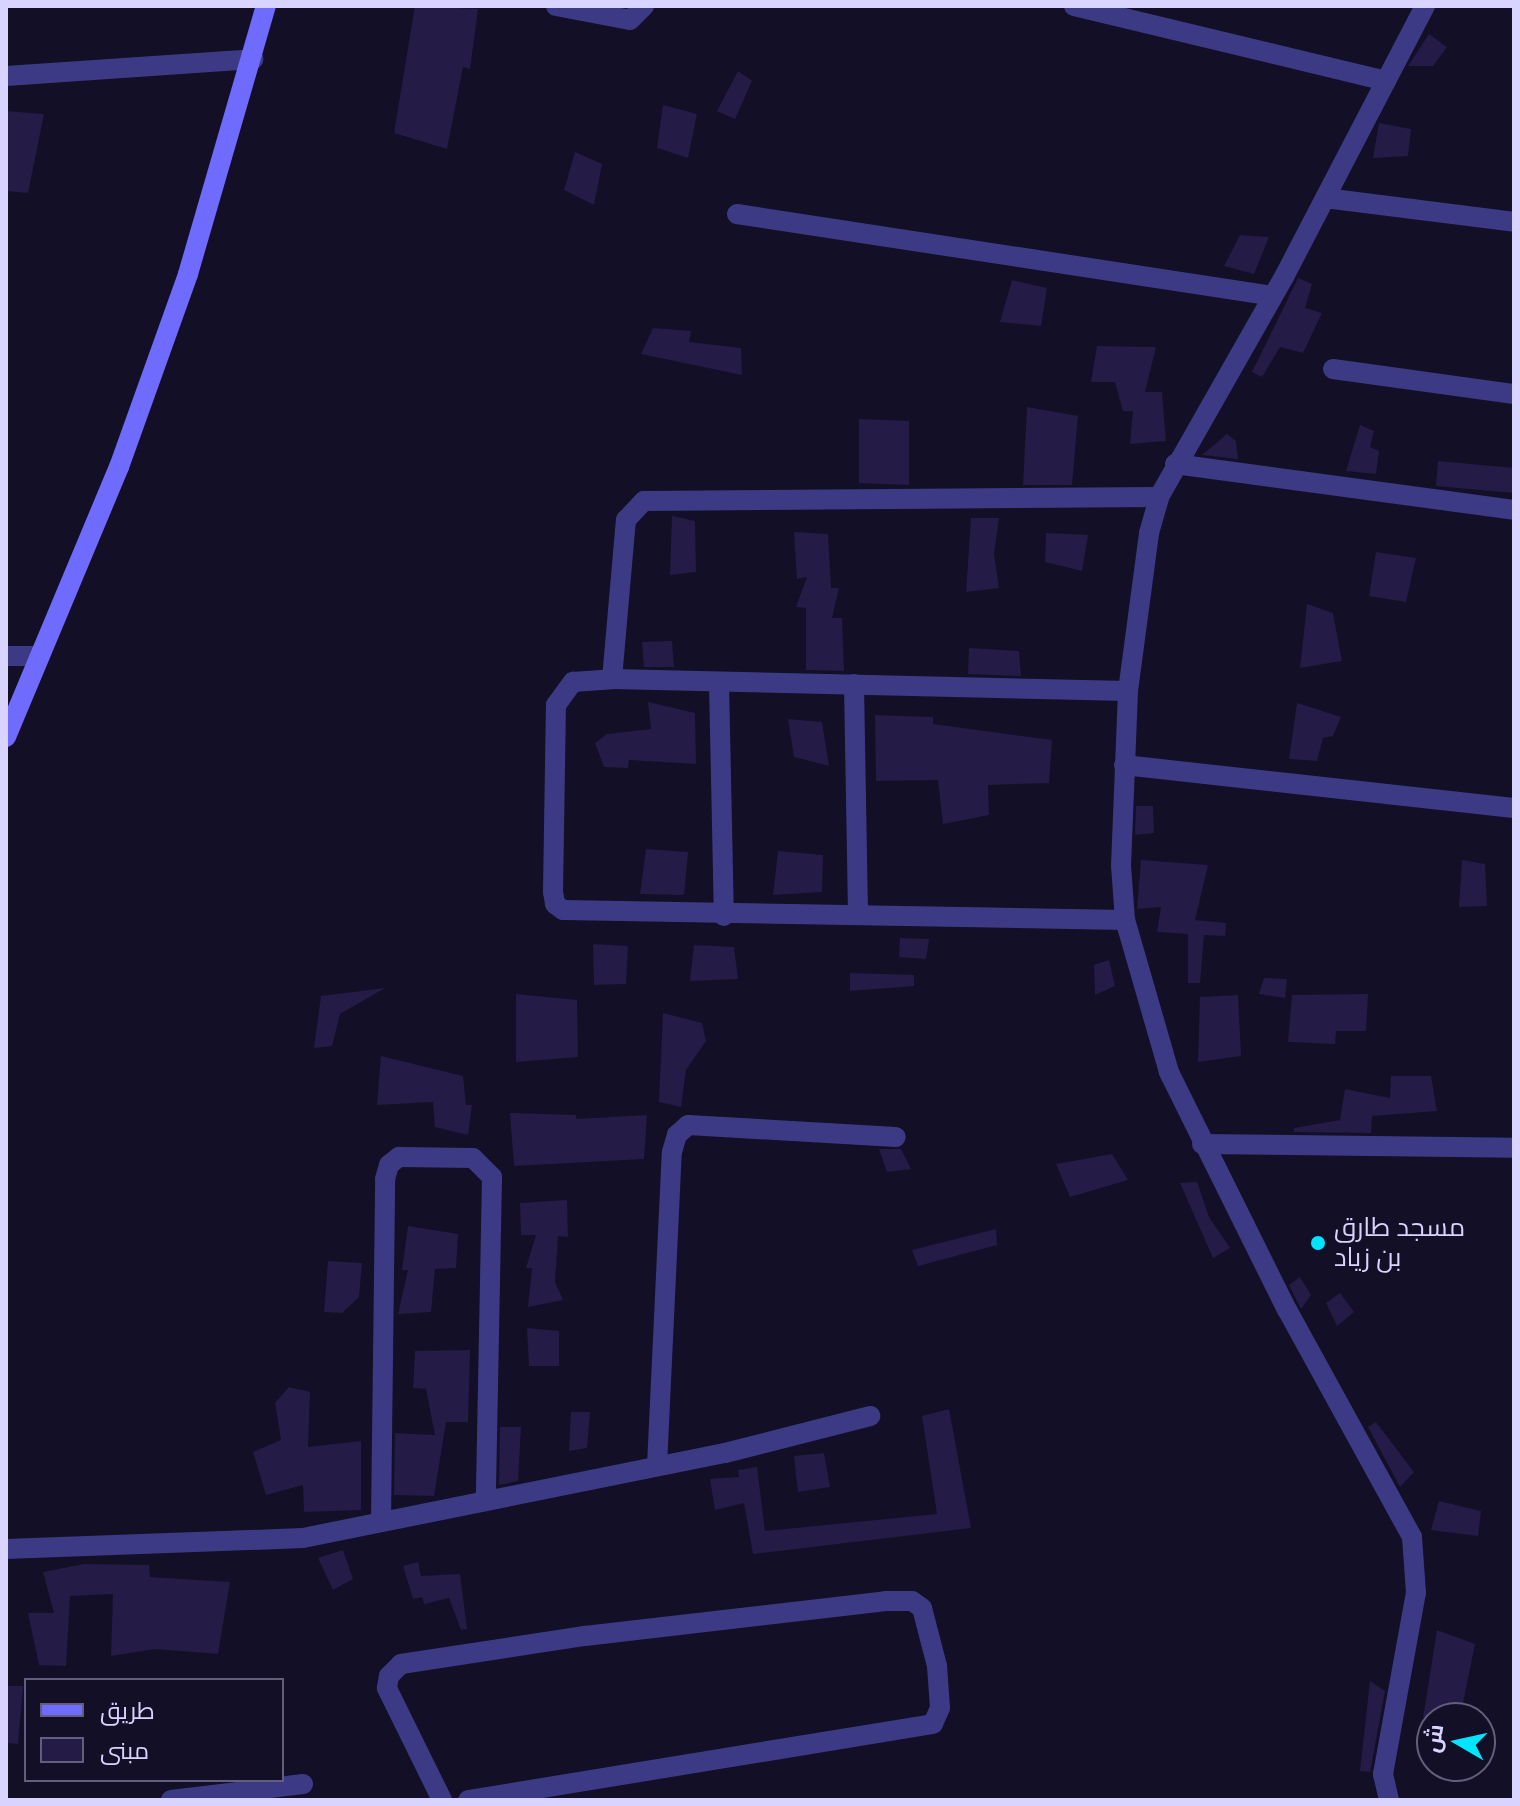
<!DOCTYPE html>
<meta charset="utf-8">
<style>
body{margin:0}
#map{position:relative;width:1520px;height:1806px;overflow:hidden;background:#130f26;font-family:Karla,Cairo,sans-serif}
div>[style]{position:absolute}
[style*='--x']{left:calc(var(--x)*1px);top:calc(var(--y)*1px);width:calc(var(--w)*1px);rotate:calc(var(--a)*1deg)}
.building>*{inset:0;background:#241b47}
.street>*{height:20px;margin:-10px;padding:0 10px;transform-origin:10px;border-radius:10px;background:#3d3a85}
.secondary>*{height:20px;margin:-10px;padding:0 10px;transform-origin:10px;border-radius:10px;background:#6f6bff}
.dots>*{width:22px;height:22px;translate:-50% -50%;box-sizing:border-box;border:4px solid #130f26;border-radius:50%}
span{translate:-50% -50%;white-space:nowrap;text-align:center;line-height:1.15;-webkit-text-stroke:6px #130f26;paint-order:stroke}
.poi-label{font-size:26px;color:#d9d4ff}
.left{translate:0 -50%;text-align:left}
.frame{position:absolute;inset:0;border:8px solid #d9d4ff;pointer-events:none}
.legend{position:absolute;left:24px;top:1678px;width:260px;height:104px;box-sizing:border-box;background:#130f26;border:2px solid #625e7d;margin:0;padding:10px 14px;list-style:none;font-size:24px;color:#d9d4ff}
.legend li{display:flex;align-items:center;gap:16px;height:40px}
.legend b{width:40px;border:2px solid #625e7d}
.north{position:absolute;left:1416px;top:1702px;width:80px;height:80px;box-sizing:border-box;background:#130f26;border:2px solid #625e7d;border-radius:50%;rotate:279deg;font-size:22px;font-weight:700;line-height:32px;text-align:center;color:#d9d4ff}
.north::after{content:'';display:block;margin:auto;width:28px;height:36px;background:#00e5ff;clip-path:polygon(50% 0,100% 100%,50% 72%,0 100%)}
</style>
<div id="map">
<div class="building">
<i style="clip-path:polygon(415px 6px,478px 9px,470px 69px,463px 67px,447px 149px,394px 133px)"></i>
<i style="clip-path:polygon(1429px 34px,1447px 47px,1433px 66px,1408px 66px)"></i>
<i style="clip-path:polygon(738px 71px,752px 81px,735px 119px,717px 111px)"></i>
<i style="clip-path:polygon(663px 105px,697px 114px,688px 158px,657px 148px)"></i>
<i style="clip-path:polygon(6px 111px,44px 114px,28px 193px,6px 191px)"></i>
<i style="clip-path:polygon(1379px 123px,1411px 129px,1408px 156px,1373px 158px)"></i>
<i style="clip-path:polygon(575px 152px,602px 164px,594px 205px,564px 190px)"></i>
<i style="clip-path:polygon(1240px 235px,1269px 237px,1254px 274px,1224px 266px)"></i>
<i style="clip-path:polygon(1298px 278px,1312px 284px,1305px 308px,1322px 313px,1303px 353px,1280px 347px,1262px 377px,1252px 372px)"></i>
<i style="clip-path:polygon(1012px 280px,1047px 288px,1041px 326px,1000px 322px)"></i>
<i style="clip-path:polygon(653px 328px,691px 331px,689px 342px,741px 348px,742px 375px,641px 354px)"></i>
<i style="clip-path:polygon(1097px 346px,1156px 347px,1145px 392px,1162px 392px,1166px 441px,1130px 444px,1133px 411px,1123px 411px,1115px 382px,1091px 382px)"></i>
<i style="clip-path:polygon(1027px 407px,1078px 416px,1072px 485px,1023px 485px)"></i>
<i style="clip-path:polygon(859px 419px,909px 421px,909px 485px,859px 483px)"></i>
<i style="clip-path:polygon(1360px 425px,1374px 431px,1370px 447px,1379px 451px,1376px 474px,1346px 471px)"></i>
<i style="clip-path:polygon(1227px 434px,1236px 441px,1238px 459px,1202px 455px)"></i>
<i style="clip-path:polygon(1438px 461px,1514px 468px,1514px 493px,1436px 486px)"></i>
<i style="clip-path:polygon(672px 516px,695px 521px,696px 572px,670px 575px)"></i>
<i style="clip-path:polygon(971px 518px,999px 518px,994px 554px,999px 588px,966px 592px)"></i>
<i style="clip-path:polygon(794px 532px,828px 534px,831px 588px,839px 588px,832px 618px,842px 618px,844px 671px,806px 670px,806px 608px,796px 607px,807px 577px,797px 579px)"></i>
<i style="clip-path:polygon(1046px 533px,1088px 535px,1082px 571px,1045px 562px)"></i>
<i style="clip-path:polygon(1376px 552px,1416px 558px,1406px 602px,1369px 596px)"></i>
<i style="clip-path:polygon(1307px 604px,1333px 613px,1342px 661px,1300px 668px)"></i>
<i style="clip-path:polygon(672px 641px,674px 667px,644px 667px,642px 642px)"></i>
<i style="clip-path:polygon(969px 648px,1019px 651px,1021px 676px,968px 674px)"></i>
<i style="clip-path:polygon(648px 702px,695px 713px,696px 764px,629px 760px,628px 768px,604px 767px,595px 743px,607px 734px,651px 729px)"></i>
<i style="clip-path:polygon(1297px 703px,1341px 717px,1333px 736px,1323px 738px,1317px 761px,1289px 759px)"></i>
<i style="clip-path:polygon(875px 715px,933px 717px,933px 724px,1052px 740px,1049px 783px,988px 785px,989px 815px,943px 824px,938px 780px,876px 781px)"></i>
<i style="clip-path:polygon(788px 719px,822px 722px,829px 766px,794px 757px)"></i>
<i style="clip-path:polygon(1136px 806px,1153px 806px,1154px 833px,1135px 835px)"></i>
<i style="clip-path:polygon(646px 849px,688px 852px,684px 895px,640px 894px)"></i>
<i style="clip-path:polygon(778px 851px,823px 855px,822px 892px,773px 895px)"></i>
<i style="clip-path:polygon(1141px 860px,1208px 865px,1195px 920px,1226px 923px,1225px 936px,1204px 935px,1200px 983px,1188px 983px,1188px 934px,1157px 932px,1161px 907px,1137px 909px)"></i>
<i style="clip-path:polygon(1462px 860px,1485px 864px,1487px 906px,1459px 907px)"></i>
<i style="clip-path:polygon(900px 938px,929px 939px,926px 959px,899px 957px)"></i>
<i style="clip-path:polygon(593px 944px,628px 946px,626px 984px,594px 985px)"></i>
<i style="clip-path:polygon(694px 945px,734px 947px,738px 979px,690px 981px)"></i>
<i style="clip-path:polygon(1109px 960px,1115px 986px,1095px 995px,1094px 965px)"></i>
<i style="clip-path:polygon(850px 973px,914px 975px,914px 986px,850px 991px)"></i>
<i style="clip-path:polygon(1264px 978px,1287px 979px,1285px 998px,1259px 994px)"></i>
<i style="clip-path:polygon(385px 988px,340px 1014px,332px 1046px,314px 1048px,321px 996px)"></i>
<i style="clip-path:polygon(516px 994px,577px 1000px,578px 1057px,516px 1062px)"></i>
<i style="clip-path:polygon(1368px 994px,1366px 1031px,1336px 1031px,1335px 1044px,1288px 1042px,1292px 995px)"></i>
<i style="clip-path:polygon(1238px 995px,1241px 1056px,1198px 1062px,1200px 997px)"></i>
<i style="clip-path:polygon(663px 1013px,702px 1023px,706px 1041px,686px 1070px,681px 1107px,659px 1102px)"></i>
<i style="clip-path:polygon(381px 1056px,463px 1076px,466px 1105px,472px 1105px,468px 1135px,435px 1127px,433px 1102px,377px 1105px)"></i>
<i style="clip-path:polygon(1391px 1076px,1431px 1076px,1437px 1111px,1372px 1116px,1371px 1133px,1294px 1132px,1294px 1128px,1340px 1120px,1345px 1089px,1390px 1098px)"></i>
<i style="clip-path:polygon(510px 1113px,576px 1115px,576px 1119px,647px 1115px,644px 1159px,514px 1166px)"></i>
<i style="clip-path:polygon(879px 1149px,901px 1149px,911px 1169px,887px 1172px)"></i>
<i style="clip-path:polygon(1112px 1154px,1128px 1180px,1070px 1197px,1056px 1164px)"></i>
<i style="clip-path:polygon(1197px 1182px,1209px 1217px,1230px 1248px,1213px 1258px,1180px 1183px)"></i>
<i style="clip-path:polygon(567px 1200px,568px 1237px,558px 1236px,555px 1282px,563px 1300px,528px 1307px,532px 1268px,526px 1268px,536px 1235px,521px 1235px,520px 1203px)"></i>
<i style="clip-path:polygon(408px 1226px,458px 1234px,456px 1268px,435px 1269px,431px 1312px,398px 1314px,408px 1270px,402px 1270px)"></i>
<i style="clip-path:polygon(996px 1229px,997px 1245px,918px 1266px,912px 1250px)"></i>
<i style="clip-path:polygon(328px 1261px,362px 1263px,359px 1297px,342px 1313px,324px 1312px)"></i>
<i style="clip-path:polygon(1300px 1277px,1311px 1295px,1301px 1309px,1289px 1285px)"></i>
<i style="clip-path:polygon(1340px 1293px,1354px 1312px,1337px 1326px,1326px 1303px)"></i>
<i style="clip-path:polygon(527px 1328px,559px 1331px,559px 1366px,529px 1366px)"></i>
<i style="clip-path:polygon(470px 1350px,468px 1422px,446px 1422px,434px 1496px,394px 1495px,395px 1433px,435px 1435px,426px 1389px,413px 1388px,415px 1351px)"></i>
<i style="clip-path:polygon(289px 1387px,310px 1392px,308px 1447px,361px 1441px,361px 1510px,304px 1512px,303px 1485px,266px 1495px,253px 1452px,281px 1440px,275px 1403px)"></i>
<i style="clip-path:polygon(949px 1409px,971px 1528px,753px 1554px,744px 1503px,715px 1510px,710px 1479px,739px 1477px,738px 1470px,757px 1467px,765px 1531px,937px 1514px,922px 1416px)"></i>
<i style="clip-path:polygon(571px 1412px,590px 1412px,587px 1448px,569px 1451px)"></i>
<i style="clip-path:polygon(1376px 1422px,1414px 1472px,1400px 1487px,1368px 1427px)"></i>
<i style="clip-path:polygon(500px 1427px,521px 1427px,518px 1481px,499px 1485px)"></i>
<i style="clip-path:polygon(824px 1453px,830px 1487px,798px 1492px,794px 1456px)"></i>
<i style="clip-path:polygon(1439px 1501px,1481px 1511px,1478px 1536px,1431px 1530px)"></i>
<i style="clip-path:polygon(343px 1550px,353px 1579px,333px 1590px,318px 1558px)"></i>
<i style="clip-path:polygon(418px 1562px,421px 1576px,460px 1574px,467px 1629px,461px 1630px,449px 1598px,424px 1604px,422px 1597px,413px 1599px,403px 1566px)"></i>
<i style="clip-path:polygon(84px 1564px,149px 1565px,150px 1577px,230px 1582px,218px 1654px,155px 1649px,111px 1656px,113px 1594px,70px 1596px,66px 1666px,39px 1665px,28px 1613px,54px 1613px,43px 1572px)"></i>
<i style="clip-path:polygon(1437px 1630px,1475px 1644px,1460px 1718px,1423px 1718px)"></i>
<i style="clip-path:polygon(1370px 1681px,1385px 1691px,1370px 1772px,1360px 1771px)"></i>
<i style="clip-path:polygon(6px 1686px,23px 1686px,18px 1744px,6px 1743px)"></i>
</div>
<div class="street">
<i style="--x:556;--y:6;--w:75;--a:10.7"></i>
<i style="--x:630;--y:20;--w:20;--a:-45"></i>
<i style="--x:1074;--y:6;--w:321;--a:13.5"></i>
<i style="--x:6;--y:76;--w:248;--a:-3.9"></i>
<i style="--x:1325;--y:198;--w:191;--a:7.2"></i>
<i style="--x:737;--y:214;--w:542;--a:8.7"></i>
<i style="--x:1333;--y:369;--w:183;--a:7.9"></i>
<i style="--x:1175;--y:464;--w:342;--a:7.7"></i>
<i style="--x:6;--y:656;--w:32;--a:0"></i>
<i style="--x:612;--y:679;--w:160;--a:-85"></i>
<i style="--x:626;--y:520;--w:26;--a:-47"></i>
<i style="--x:644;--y:501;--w:515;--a:-0.45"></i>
<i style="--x:719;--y:682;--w:234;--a:88.8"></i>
<i style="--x:854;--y:684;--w:231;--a:89"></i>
<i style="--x:1124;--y:765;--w:392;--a:6.3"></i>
<i style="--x:1125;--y:920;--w:562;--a:-178.98"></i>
<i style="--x:563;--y:910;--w:10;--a:-143"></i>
<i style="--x:555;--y:904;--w:12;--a:-99"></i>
<i style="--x:553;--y:892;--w:187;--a:-89.1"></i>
<i style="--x:556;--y:705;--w:29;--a:-54"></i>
<i style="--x:573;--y:682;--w:39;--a:-4"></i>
<i style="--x:612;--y:679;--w:516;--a:1.33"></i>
<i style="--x:1202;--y:1144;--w:312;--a:0.7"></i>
<i style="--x:657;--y:1466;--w:314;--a:-87.3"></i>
<i style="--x:672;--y:1152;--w:18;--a:-74"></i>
<i style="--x:677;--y:1135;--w:15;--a:-42"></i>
<i style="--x:688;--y:1125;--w:208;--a:3.3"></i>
<i style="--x:381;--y:1521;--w:342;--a:-89.3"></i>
<i style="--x:385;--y:1179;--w:15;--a:-74"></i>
<i style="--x:389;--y:1165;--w:13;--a:-39"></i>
<i style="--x:399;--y:1157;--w:74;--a:0.8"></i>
<i style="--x:473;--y:1158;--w:27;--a:45"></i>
<i style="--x:492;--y:1177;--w:322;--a:91.1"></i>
<i style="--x:6;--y:1549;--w:297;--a:-2.1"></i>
<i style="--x:303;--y:1538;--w:430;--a:-11.4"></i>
<i style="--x:725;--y:1453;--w:150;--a:-14.3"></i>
<i style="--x:171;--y:1800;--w:133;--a:-6.9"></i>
<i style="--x:442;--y:1800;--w:125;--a:-116.2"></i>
<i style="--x:387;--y:1688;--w:12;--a:-81"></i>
<i style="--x:389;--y:1676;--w:17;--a:-45"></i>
<i style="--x:401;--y:1664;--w:186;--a:-8.7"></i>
<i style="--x:585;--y:1636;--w:303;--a:-6.6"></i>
<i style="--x:886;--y:1601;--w:26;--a:0"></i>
<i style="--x:912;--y:1601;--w:12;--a:35"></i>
<i style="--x:922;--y:1608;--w:60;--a:75.5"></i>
<i style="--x:937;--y:1666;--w:42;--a:85.9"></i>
<i style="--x:940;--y:1708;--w:17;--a:114"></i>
<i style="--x:933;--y:1724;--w:471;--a:170.7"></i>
<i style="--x:1389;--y:1800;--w:27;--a:-103"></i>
<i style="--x:1383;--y:1774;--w:184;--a:-79.7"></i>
<i style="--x:1416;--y:1593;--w:56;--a:-94.1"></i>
<i style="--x:1412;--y:1537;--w:259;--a:-118.8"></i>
<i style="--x:1287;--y:1310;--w:266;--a:-116.4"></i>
<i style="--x:1169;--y:1072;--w:158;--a:-106.1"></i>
<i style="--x:1125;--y:920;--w:54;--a:-94.2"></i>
<i style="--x:1121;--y:866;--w:175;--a:-87.7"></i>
<i style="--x:1128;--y:691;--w:159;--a:-82.4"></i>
<i style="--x:1149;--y:533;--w:37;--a:-74"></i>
<i style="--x:1159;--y:497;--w:255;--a:-60.4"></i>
<i style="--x:1285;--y:275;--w:303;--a:-62.5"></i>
</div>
<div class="secondary">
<i style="--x:6;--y:737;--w:293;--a:-67.3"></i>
<i style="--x:119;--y:467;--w:205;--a:-70.3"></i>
<i style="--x:188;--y:274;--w:279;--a:-73.8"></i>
</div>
<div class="dots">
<i style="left:1318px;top:1243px;background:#00e5ff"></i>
</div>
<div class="poi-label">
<span class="left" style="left:1334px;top:1243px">مسجد طارق<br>بن زياد</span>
</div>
<div class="frame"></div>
<ul class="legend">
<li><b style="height:10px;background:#6f6bff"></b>طريق</li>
<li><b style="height:22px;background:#241b47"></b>مبنى</li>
</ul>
<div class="north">ش</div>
</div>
